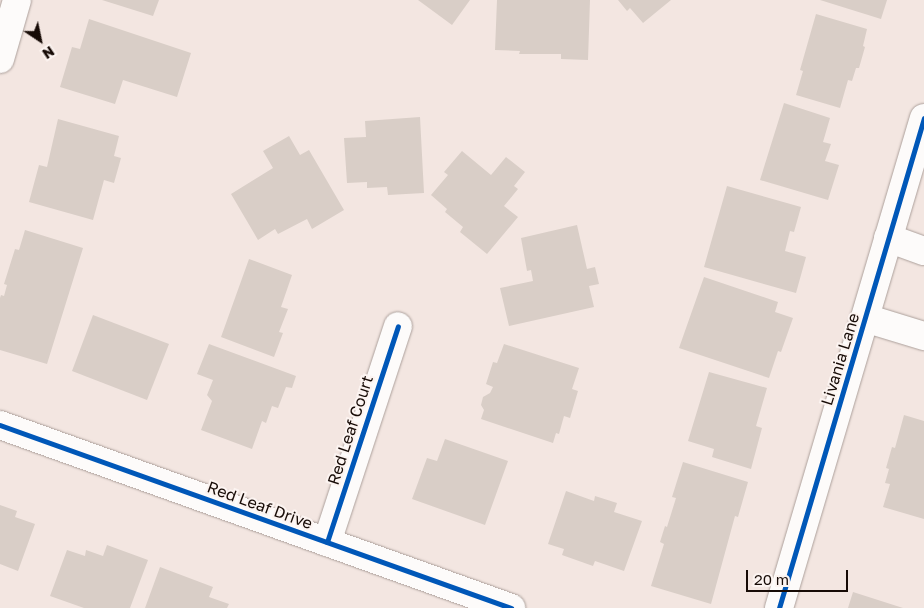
<!DOCTYPE html>
<style>
body{margin:0}
#map{position:relative;width:924px;height:608px;overflow:hidden;background:#f3e6e1;font-family:"Golos Text",sans-serif}
div>[style]{position:absolute}
[style*='--x']{left:calc(var(--x)*1px);top:calc(var(--y)*1px);width:calc(var(--w)*1px);rotate:calc(var(--a)*1deg)}
.building>*{inset:0;background:#d9cec7}
.roads{filter:drop-shadow(0 0 1px #aca09b) drop-shadow(0 0 1px #aca09b)}
.minor>*{height:28px;margin:-14px;padding:0 14px;transform-origin:14px;border-radius:14px;background:#fdfbfa}
.cycleway>*{height:5px;margin:-2.5px;padding:0 2.5px;transform-origin:2.5px;border-radius:2.5px;background:#0057b8}
span{translate:-50% -50%;white-space:nowrap;text-align:center;line-height:1.15;-webkit-text-stroke:4px #fcf4f1;paint-order:stroke}
.street-label{font-size:16px;color:#170b06}
.north{position:absolute;left:15px;top:15px;width:50px;height:50px;-webkit-text-stroke:4px #fcf4f1;paint-order:stroke;rotate:146deg;font-size:14px;font-weight:700;line-height:20px;text-align:center;color:#170b06}
.north::after{content:'';display:block;margin:auto;width:18px;height:22px;background:#170b06;clip-path:polygon(50% 0,100% 100%,50% 72%,0 100%)}
.scale{position:absolute;left:746px;top:570px;width:102px;height:22px;box-sizing:border-box;border:2px solid #170b06;border-top:0;padding-left:6px;font-size:15px;line-height:18px;white-space:nowrap;color:#170b06;-webkit-text-stroke:4px #fcf4f1;paint-order:stroke}
</style>
<div id="map">
<div class="building">
<i style="clip-path:polygon(102px 0,159px 0,153px 16px)"></i>
<i style="clip-path:polygon(418px 0,470px 0,452px 25px)"></i>
<i style="clip-path:polygon(497px 0,590px 0,588px 60px,561px 59px,561px 54px,519px 54px,520px 51px,495px 50px)"></i>
<i style="clip-path:polygon(618px 0,671px 0,643px 23px,630px 8px,627px 11px)"></i>
<i style="clip-path:polygon(820px 0,887px 0,881px 19px)"></i>
<i style="clip-path:polygon(816px 14px,867px 29px,863px 46px,865px 47px,859px 68px,856px 68px,852px 81px,848px 80px,840px 108px,796px 95px,803px 71px,800px 70px)"></i>
<i style="clip-path:polygon(89px 19px,191px 53px,177px 97px,123px 80px,115px 104px,60px 87px,72px 47px,80px 49px)"></i>
<i style="clip-path:polygon(784px 103px,830px 118px,823px 142px,831px 144px,825px 161px,839px 165px,828px 200px,760px 180px)"></i>
<i style="clip-path:polygon(420px 117px,424px 193px,388px 195px,387px 187px,367px 188px,367px 182px,347px 183px,344px 138px,366px 137px,365px 121px)"></i>
<i style="clip-path:polygon(58px 119px,119px 136px,114px 156px,121px 158px,114px 183px,104px 180px,93px 220px,29px 202px,39px 165px,47px 167px)"></i>
<i style="clip-path:polygon(289px 136px,300px 155px,309px 150px,344px 210px,312px 229px,307px 219px,278px 234px,275px 229px,258px 240px,231px 194px,273px 168px,263px 151px)"></i>
<i style="clip-path:polygon(462px 151px,491px 175px,506px 157px,525px 172px,514px 186px,518px 189px,504px 206px,518px 217px,487px 254px,460px 232px,463px 227px,445px 212px,447px 209px,431px 195px,448px 175px,444px 172px)"></i>
<i style="clip-path:polygon(727px 186px,801px 207px,794px 232px,790px 231px,785px 251px,806px 257px,796px 293px,704px 267px)"></i>
<i style="clip-path:polygon(577px 225px,587px 269px,595px 267px,599px 284px,589px 286px,594px 307px,509px 326px,500px 288px,533px 281px,531px 270px,527px 271px,521px 238px)"></i>
<i style="clip-path:polygon(25px 230px,83px 248px,47px 364px,0 350px,0 298px,1px 295px,4px 296px,7px 285px,4px 284px,15px 249px,19px 250px)"></i>
<i style="clip-path:polygon(249px 259px,292px 275px,281px 307px,288px 309px,279px 332px,283px 333px,274px 357px,221px 337px)"></i>
<i style="clip-path:polygon(704px 277px,778px 302px,775px 312px,793px 318px,781px 352px,778px 351px,769px 378px,679px 348px)"></i>
<i style="clip-path:polygon(93px 315px,169px 344px,147px 400px,72px 371px)"></i>
<i style="clip-path:polygon(209px 344px,296px 376px,292px 388px,286px 387px,278px 408px,272px 406px,266px 423px,262px 421px,252px 449px,201px 430px,212px 401px,207px 395px,213px 380px,197px 374px)"></i>
<i style="clip-path:polygon(504px 344px,579px 368px,572px 389px,578px 391px,570px 418px,564px 416px,559px 434px,556px 433px,553px 443px,481px 419px,484px 410px,481px 405px,483px 397px,490px 393px,493px 387px,486px 384px,493px 362px,497px 363px)"></i>
<i style="clip-path:polygon(709px 372px,767px 388px,756px 426px,762px 428px,751px 469px,712px 457px,714px 449px,688px 441px)"></i>
<i style="clip-path:polygon(904px 415px,924px 421px,924px 519px,883px 507px,890px 484px,885px 483px,889px 469px,886px 468px,892px 447px,895px 448px)"></i>
<i style="clip-path:polygon(445px 439px,508px 461px,485px 525px,412px 499px,427px 458px,437px 461px)"></i>
<i style="clip-path:polygon(683px 462px,748px 482px,738px 517px,735px 516px,711px 604px,651px 586px,664px 544px,660px 542px,665px 526px,667px 527px,676px 498px,672px 497px)"></i>
<i style="clip-path:polygon(566px 491px,594px 501px,595px 496px,617px 503px,614px 512px,642px 521px,624px 571px,595px 561px,593px 566px,562px 555px,564px 549px,548px 544px)"></i>
<i style="clip-path:polygon(0 505px,17px 511px,15px 517px,35px 524px,18px 571px,0 564px)"></i>
<i style="clip-path:polygon(107px 545px,148px 560px,130px 608px,84px 608px,50px 596px,67px 550px,85px 556px,86px 550px,103px 556px)"></i>
<i style="clip-path:polygon(160px 567px,213px 587px,209px 597px,229px 604px,227px 608px,145px 608px)"></i>
<i style="clip-path:polygon(853px 592px,903px 608px,848px 608px)"></i>
</div>
<div class="roads">
<div class="minor">
<i style="--x:0;--y:59;--w:61;--a:-73.9"></i>
<i style="--x:888;--y:238;--w:38;--a:20"></i>
<i style="--x:865;--y:318;--w:62;--a:17"></i>
<i style="--x:0;--y:425;--w:543;--a:19.7"></i>
<i style="--x:327;--y:542;--w:227;--a:-71.8"></i>
<i style="--x:779;--y:608;--w:511;--a:-73.52"></i>
</div>
</div>
<div class="cycleway">
<i style="--x:0;--y:425;--w:543;--a:19.7"></i>
<i style="--x:327;--y:542;--w:227;--a:-71.8"></i>
<i style="--x:779;--y:608;--w:511;--a:-73.52"></i>
</div>
<div class="street-label">
<span style="left:840px;top:359px;rotate:-73deg">Livania Lane</span>
<span style="left:350px;top:430px;rotate:-72deg">Red Leaf Court</span>
<span style="left:260px;top:505px;rotate:20deg">Red Leaf Drive</span>
</div>
<div class="north">N</div>
<div class="scale">20 m</div>
</div>
